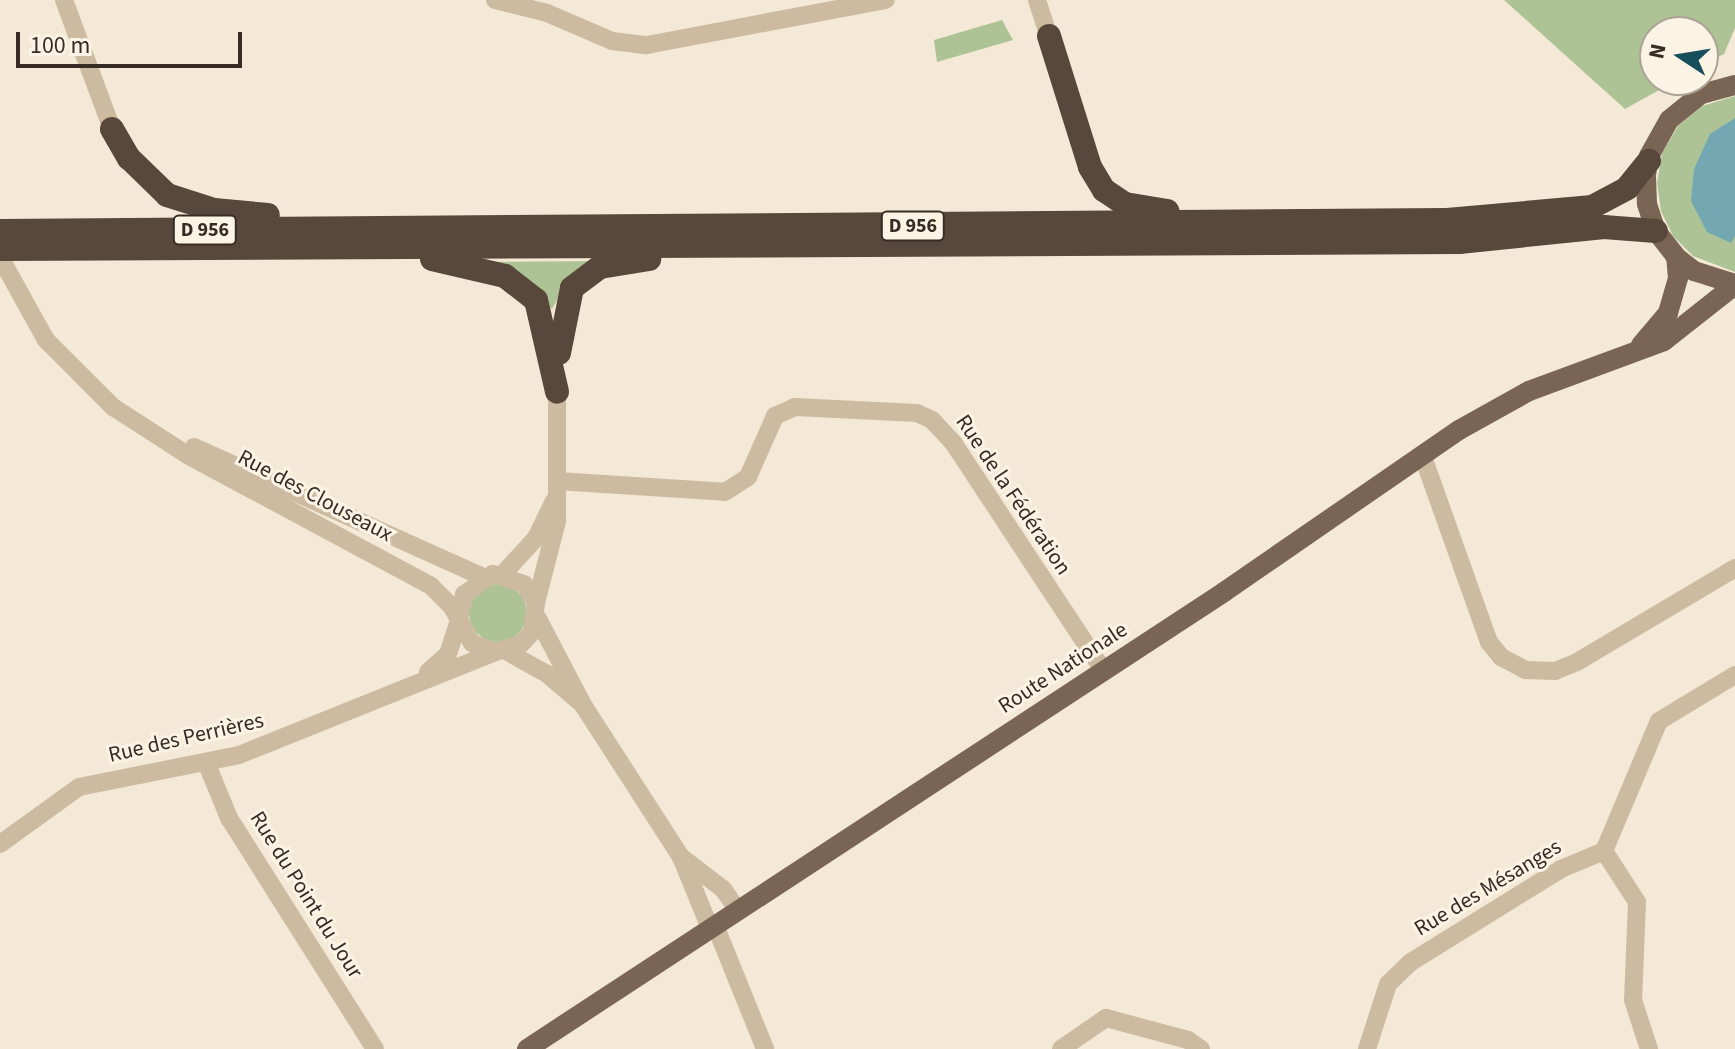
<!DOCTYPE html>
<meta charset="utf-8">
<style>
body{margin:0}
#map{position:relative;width:1735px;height:1049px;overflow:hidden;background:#f3e9d6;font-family:"Source Sans 3",sans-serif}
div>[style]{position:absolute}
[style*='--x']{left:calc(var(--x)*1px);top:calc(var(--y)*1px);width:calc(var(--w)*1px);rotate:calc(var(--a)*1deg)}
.green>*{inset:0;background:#aec395}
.round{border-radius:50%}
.water>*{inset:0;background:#73a8b3}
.minor>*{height:18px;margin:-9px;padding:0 9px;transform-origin:9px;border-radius:9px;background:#ccbaa1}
.major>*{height:20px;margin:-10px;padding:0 10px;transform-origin:10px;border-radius:10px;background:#7a6554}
.highway>*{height:24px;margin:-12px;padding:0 12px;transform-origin:12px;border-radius:12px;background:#58473b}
span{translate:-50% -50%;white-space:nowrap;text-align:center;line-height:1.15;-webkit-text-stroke:6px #fbf3e3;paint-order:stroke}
.shield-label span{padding:2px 6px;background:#fbf3e3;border:2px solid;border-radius:6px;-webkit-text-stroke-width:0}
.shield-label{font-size:20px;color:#362c25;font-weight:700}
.street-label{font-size:22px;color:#362c25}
.north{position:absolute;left:1639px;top:16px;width:80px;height:80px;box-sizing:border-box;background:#fbf3e3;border:2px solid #aca397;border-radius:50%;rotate:282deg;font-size:22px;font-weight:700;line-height:32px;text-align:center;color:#362c25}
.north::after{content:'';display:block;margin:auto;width:28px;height:36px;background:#164e5b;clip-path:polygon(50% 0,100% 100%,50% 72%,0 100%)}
.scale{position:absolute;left:16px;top:32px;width:226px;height:36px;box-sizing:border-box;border:4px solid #362c25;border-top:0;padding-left:10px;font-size:24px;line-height:28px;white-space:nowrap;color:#362c25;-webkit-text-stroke:6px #fbf3e3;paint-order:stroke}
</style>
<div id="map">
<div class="green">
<i style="clip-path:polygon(1504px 0,1735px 0,1735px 28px,1724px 54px,1703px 65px,1703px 32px,1655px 32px,1655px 80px,1677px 80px,1625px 109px)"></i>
<i style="clip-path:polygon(1002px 20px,1013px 40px,937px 62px,934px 40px)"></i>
<i style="clip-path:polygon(1735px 96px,1735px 272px,1693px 256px,1673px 236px,1661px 211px,1657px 183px,1662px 153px,1678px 126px,1702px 106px)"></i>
<i style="clip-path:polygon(597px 261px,561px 293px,552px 309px,485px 262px)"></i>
<i class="round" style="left:469px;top:584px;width:58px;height:58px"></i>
</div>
<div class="water">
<i style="clip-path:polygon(1735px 118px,1735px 236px,1731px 243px,1707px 232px,1691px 201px,1694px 169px,1710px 134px)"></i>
</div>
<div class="minor">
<i style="--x:64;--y:0;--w:138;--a:69.6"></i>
<i style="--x:495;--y:0;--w:54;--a:14"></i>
<i style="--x:547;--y:13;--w:71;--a:23.3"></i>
<i style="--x:612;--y:41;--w:35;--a:7"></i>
<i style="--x:647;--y:45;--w:243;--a:-10.7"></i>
<i style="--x:1037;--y:0;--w:38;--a:72"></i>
<i style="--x:0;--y:257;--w:95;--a:61"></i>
<i style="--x:46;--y:340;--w:95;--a:45"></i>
<i style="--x:113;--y:407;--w:90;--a:32.8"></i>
<i style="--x:189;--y:456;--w:275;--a:28.2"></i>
<i style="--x:431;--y:586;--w:30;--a:45"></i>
<i style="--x:452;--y:607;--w:41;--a:60.9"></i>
<i style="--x:472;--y:643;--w:25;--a:21"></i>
<i style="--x:495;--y:652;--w:27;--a:-17"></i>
<i style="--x:521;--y:644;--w:16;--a:-47"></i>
<i style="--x:532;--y:632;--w:29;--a:-82"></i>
<i style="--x:536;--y:603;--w:22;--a:-122"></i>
<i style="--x:524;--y:584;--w:33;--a:-162"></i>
<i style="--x:493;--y:574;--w:35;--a:145"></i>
<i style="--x:464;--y:594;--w:25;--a:101"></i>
<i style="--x:194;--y:447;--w:317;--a:24.2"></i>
<i style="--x:1422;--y:454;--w:200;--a:70.4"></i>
<i style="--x:1489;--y:642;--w:19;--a:51"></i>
<i style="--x:1501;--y:657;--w:27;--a:28"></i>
<i style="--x:1525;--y:670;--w:30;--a:2"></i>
<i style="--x:1555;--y:671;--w:24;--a:-22"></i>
<i style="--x:1577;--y:662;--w:184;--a:-30.7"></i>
<i style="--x:557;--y:481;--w:168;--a:3.7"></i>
<i style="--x:725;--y:492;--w:27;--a:-33"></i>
<i style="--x:748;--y:477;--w:67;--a:-66.1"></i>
<i style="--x:775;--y:416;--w:22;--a:-24"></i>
<i style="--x:795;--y:407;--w:122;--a:2.8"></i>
<i style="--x:917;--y:413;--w:17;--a:25"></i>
<i style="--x:932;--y:420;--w:33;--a:47"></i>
<i style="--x:954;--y:444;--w:271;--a:56.6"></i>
<i style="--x:503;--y:574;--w:49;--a:-47.5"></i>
<i style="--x:536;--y:538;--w:41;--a:-64.1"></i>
<i style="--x:536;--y:603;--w:85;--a:-75.6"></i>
<i style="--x:557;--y:521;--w:129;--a:-90"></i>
<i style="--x:537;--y:617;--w:99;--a:62.4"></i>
<i style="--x:583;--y:705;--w:181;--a:57.2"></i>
<i style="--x:681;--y:857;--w:53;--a:37.3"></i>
<i style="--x:723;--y:889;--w:24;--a:55"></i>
<i style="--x:506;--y:651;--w:47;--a:29.3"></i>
<i style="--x:547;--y:674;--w:46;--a:40.6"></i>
<i style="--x:428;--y:672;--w:27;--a:-42"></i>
<i style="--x:448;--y:654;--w:35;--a:-72"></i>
<i style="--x:206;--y:762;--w:61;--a:67.7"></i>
<i style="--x:229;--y:818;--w:273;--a:57.7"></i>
<i style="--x:0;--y:844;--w:97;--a:-35.8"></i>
<i style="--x:79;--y:787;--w:163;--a:-11.3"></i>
<i style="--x:239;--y:755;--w:276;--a:-21.9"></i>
<i style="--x:1604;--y:851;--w:61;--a:57.1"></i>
<i style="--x:1637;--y:902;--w:98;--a:92.3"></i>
<i style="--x:1633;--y:1000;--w:52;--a:71.9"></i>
<i style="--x:681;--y:857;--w:77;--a:67.8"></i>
<i style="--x:715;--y:925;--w:134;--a:68"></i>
<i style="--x:1061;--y:1049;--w:55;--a:-34.6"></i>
<i style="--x:1106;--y:1018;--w:85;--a:15"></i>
<i style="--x:1188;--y:1040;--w:16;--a:35"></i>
<i style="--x:1367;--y:1049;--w:68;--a:-72.1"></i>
<i style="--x:1388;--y:984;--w:32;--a:-44"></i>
<i style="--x:1411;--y:962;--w:176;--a:-31.8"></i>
<i style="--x:1561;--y:869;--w:47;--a:-22.7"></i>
<i style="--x:1604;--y:851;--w:141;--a:-67.1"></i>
<i style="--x:1659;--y:721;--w:89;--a:-31.2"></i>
</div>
<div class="major">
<i style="--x:1735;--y:85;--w:35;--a:165"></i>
<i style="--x:1701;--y:94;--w:41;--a:140.9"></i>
<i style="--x:1669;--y:120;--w:41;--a:119.1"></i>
<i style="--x:1649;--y:156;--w:20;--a:99"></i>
<i style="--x:1646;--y:176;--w:28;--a:88"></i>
<i style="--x:1647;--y:204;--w:28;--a:72"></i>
<i style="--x:1656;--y:231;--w:33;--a:52"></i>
<i style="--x:1676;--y:257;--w:23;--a:38"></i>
<i style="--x:1694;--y:271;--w:43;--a:17.6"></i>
<i style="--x:1641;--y:345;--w:42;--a:-49.8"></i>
<i style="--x:1668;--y:313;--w:36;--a:-74"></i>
<i style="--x:1678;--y:278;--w:21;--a:-95"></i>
<i style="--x:527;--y:1049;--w:833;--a:-33.25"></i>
<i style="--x:1224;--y:592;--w:285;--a:-34.6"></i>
<i style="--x:1459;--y:430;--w:80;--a:-29.1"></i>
<i style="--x:1529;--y:391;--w:144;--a:-20.3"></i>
<i style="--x:1664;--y:341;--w:90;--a:-38.3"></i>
</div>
<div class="highway">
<i style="--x:1049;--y:36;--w:137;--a:72.6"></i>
<i style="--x:1090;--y:167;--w:27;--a:59"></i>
<i style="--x:1104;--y:190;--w:25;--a:34"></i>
<i style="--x:1125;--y:204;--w:43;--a:9.5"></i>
<i style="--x:112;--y:129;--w:34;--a:60"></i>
<i style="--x:129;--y:158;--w:53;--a:44.2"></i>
<i style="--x:167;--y:195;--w:49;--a:17.7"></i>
<i style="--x:214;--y:210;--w:54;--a:5.3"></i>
<i style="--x:0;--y:231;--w:1447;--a:-0.44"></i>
<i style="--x:1447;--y:220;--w:146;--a:-5.1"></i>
<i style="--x:1592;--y:207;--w:40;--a:-28"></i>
<i style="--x:1627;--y:188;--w:35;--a:-51"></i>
<i style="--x:0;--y:249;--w:1459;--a:-0.27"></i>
<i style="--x:1459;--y:242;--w:146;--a:-5.9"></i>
<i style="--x:1604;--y:227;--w:52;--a:4.4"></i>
<i style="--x:432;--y:259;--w:75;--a:13.1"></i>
<i style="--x:505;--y:276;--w:39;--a:38"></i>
<i style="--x:536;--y:300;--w:94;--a:77.1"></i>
<i style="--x:559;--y:353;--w:66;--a:-78.7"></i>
<i style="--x:572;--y:288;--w:35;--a:-37"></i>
<i style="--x:600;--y:267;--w:50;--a:-9.3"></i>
</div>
<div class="shield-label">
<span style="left:913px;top:226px">D 956</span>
<span style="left:205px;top:230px">D 956</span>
</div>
<div class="street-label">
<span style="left:1013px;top:495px;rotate:56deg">Rue de la Fédération</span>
<span style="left:315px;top:496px;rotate:28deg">Rue des Clouseaux</span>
<span style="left:1063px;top:668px;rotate:-33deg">Route Nationale</span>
<span style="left:186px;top:738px;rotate:-13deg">Rue des Perrières</span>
<span style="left:1488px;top:888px;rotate:-31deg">Rue des Mésanges</span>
<span style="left:306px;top:895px;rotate:58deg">Rue du Point du Jour</span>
</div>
<div class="north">N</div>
<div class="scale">100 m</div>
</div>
